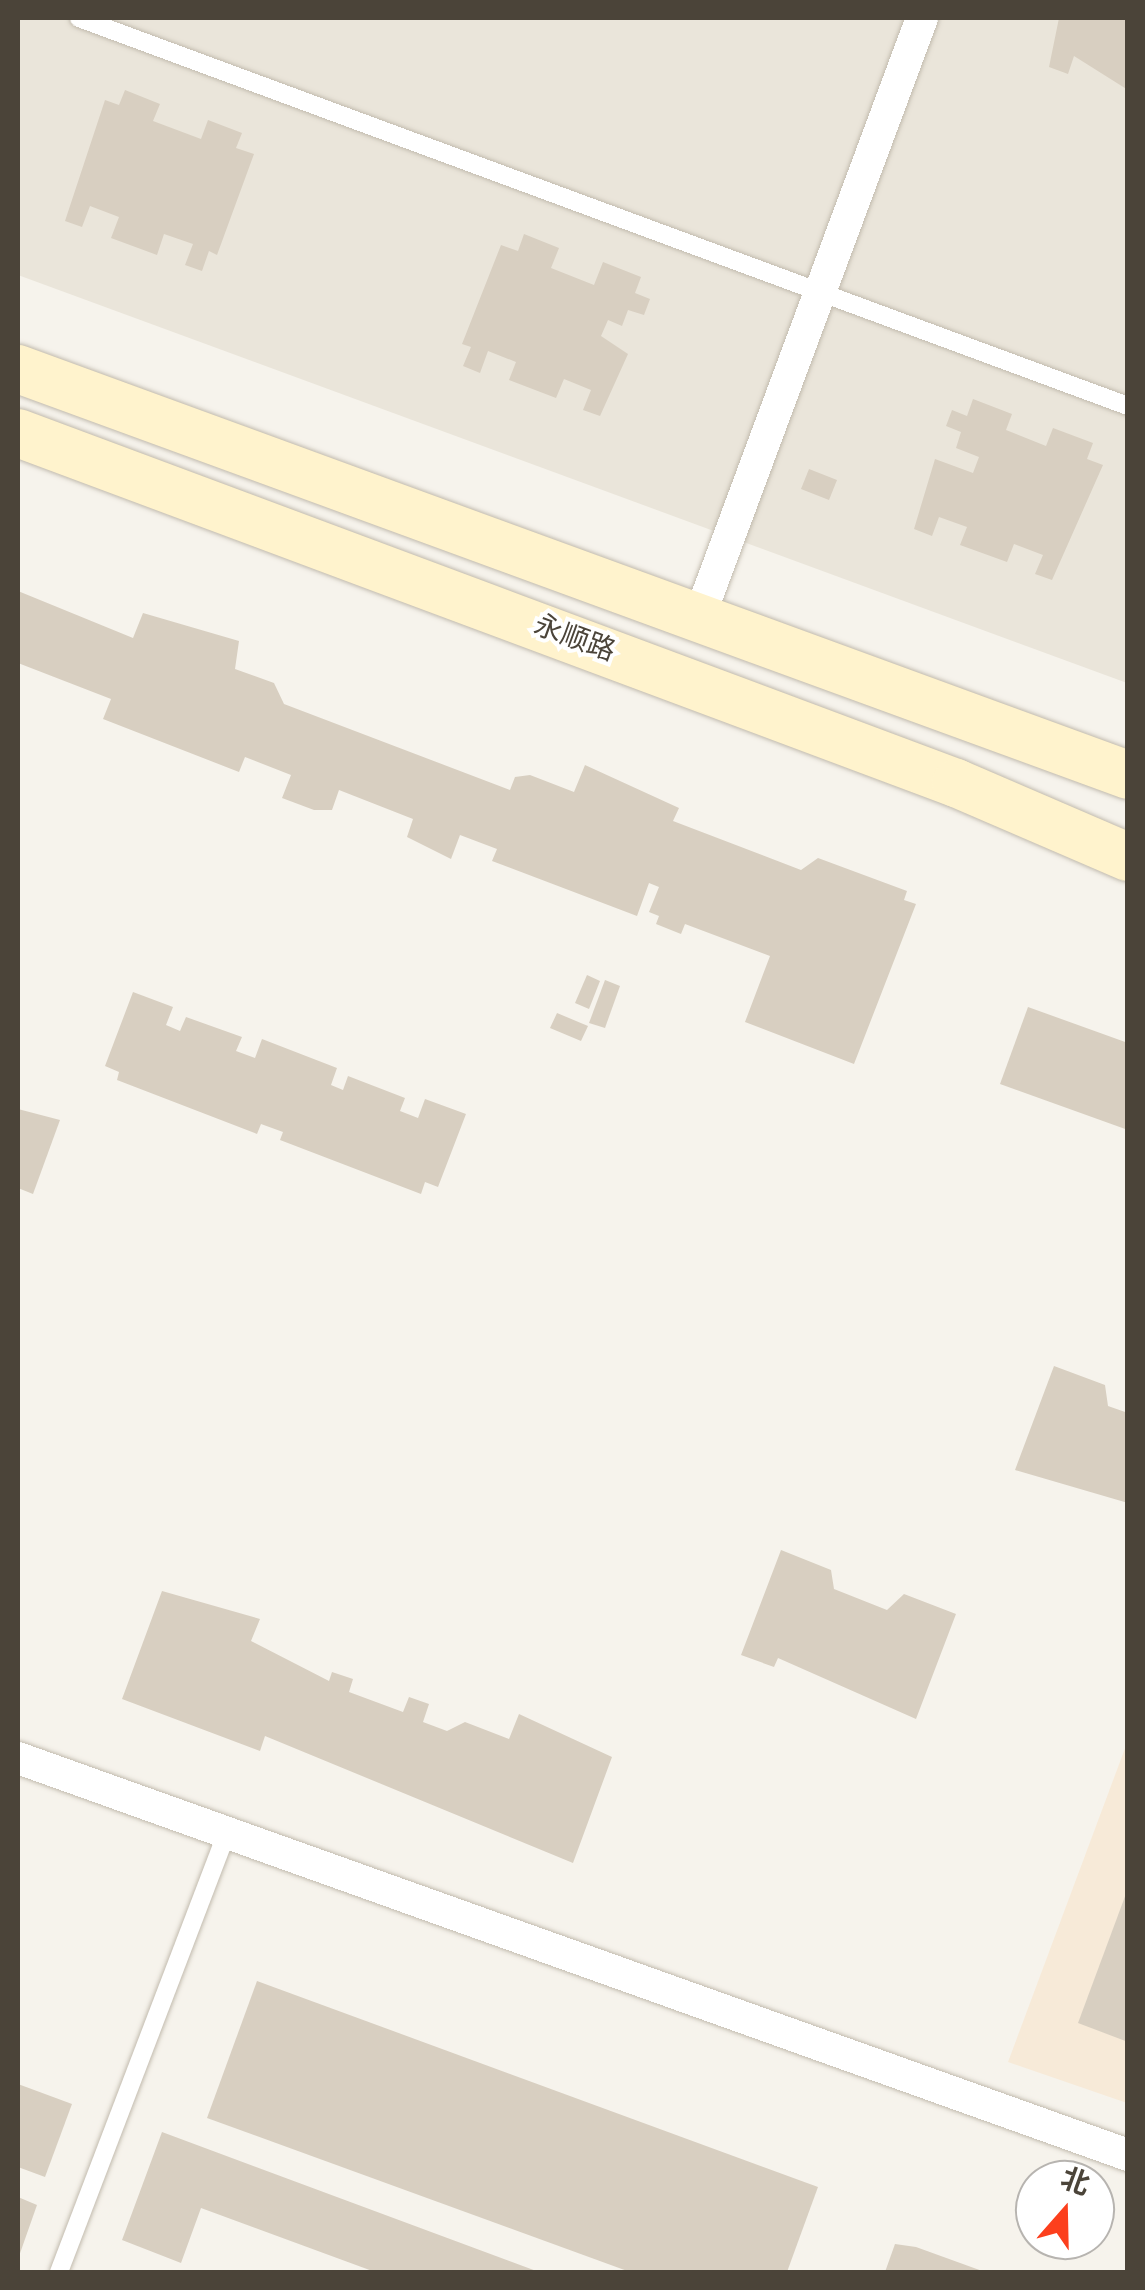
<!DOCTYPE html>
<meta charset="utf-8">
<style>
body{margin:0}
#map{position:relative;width:1145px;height:2290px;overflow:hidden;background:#f6f3ec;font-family:Overpass,"Noto Sans SC",sans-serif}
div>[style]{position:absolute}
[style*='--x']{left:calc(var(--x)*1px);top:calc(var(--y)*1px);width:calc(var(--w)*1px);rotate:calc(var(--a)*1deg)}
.residential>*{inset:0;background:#eae5da}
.commercial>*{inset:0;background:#f7ead8}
.building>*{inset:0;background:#d8cfc1}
.roads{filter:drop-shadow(0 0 2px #c2bbae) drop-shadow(0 0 2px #c2bbae)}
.lane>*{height:18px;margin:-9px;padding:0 9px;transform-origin:9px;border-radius:9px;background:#fff}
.street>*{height:32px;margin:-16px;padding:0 16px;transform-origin:16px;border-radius:16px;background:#fff}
.secondary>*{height:48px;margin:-24px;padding:0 24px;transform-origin:24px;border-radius:24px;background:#fff3cd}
span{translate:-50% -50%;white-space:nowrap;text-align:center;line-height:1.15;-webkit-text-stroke:8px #fff;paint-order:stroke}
.street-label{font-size:28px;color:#4b4439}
.frame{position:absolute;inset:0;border:20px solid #4b4439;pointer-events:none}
.north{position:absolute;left:1015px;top:2160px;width:100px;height:100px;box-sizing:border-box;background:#fff;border:2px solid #b7b4b0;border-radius:50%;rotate:20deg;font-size:28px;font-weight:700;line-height:40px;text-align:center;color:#4b4439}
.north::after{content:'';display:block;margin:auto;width:35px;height:45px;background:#fc3f1d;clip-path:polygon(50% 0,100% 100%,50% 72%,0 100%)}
</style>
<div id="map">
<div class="residential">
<i style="clip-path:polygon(18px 18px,1127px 18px,1127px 683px,18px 275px)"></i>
</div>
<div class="commercial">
<i style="clip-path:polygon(1127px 1743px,1127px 2103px,1008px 2062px)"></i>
</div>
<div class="building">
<i style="clip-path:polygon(1059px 18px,1128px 18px,1128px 90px,1074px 56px,1068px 74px,1049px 67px)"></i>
<i style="clip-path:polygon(125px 90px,160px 104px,153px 121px,201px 139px,208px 120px,242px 133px,236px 148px,254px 154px,217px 255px,209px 251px,202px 271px,185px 265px,193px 244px,164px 234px,157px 255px,111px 238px,119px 217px,90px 206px,82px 227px,65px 221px,105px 100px,119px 105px)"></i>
<i style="clip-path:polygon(524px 234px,559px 248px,551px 268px,594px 285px,603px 262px,641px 277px,635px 293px,650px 299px,644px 315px,628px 310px,622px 326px,608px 320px,601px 336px,628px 354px,600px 416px,583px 410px,591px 390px,564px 379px,556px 398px,509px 380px,516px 362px,488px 351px,480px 373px,463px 366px,471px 347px,462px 344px,501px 245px,518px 251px)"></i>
<i style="clip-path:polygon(973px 399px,1012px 414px,1006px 430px,1046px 446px,1053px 428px,1093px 443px,1087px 459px,1103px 465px,1052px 580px,1035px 574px,1043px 555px,1014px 544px,1007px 562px,960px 545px,967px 527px,939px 517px,932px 536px,914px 529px,935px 459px,973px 473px,979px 457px,956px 448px,961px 432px,946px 426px,952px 410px,967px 416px)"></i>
<i style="clip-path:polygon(809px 469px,837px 480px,829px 500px,801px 489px)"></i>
<i style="clip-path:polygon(18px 591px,133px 638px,143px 613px,239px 641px,235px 669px,274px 683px,284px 704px,510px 790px,515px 777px,530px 775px,574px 792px,585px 765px,679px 808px,673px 821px,801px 870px,818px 858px,907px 891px,904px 900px,916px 904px,854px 1064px,745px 1022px,770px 956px,685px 924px,681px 934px,656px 924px,659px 916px,649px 912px,659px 887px,649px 883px,637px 916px,492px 861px,497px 849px,460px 835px,451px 859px,407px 837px,413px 819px,339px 790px,332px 810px,314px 810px,282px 798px,291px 775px,245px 757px,239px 772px,103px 719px,111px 699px,18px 663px)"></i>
<i style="clip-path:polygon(587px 975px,600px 981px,589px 1009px,575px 1003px)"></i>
<i style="clip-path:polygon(605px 980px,620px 986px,605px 1028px,589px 1023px)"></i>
<i style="clip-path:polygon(133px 992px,173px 1007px,166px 1025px,180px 1031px,186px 1017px,242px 1037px,236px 1051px,255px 1058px,262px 1039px,337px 1068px,331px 1085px,343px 1090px,348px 1076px,405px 1098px,400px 1111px,418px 1118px,425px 1099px,466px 1114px,438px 1187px,425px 1182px,421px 1194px,280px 1140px,283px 1132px,261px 1124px,257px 1134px,117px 1080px,119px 1072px,105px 1066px)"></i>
<i style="clip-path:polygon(1028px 1007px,1128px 1043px,1128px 1130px,1000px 1084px)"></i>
<i style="clip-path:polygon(557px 1013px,588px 1026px,581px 1041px,550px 1028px)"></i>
<i style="clip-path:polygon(18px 1109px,60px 1120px,33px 1194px,18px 1188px)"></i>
<i style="clip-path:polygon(1054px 1366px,1105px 1385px,1108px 1406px,1128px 1413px,1128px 1503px,1015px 1470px)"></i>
<i style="clip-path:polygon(781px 1550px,831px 1570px,834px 1589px,887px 1610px,904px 1594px,956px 1614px,916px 1719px,778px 1658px,774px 1667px,741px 1655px)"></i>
<i style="clip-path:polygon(162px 1591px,260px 1619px,251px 1641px,329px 1681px,332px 1672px,353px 1679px,349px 1692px,403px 1712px,409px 1697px,429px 1704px,423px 1722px,447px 1731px,465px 1722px,509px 1739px,519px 1714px,612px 1757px,573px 1863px,265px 1736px,260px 1751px,122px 1699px)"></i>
<i style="clip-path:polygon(1127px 1891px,1128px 1891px,1128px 2042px,1078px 2023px)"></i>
<i style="clip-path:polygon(257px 1981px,818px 2187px,787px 2272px,630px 2272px,207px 2118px)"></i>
<i style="clip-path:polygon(18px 2084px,72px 2104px,45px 2177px,18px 2167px)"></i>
<i style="clip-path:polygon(162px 2132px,539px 2272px,375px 2272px,201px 2208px,181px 2263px,122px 2240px)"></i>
<i style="clip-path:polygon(18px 2197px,37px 2205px,18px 2259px)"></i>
<i style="clip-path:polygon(895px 2244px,916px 2247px,985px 2272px,885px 2272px)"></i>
</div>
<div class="roads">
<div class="lane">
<i style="--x:79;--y:18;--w:1118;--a:20.3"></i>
<i style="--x:59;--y:2272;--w:470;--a:-69.1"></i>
</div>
<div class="street">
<i style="--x:697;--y:623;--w:645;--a:-69.6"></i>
<i style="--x:18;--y:1758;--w:1179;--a:19.68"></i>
</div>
<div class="secondary">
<i style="--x:18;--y:369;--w:1182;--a:20.09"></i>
<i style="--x:18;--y:433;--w:1001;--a:20.46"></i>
<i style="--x:956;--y:783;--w:187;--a:23.3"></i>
</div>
</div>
<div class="street-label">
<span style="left:574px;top:640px;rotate:20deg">永顺路</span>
</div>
<div class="frame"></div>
<div class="north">北</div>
</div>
